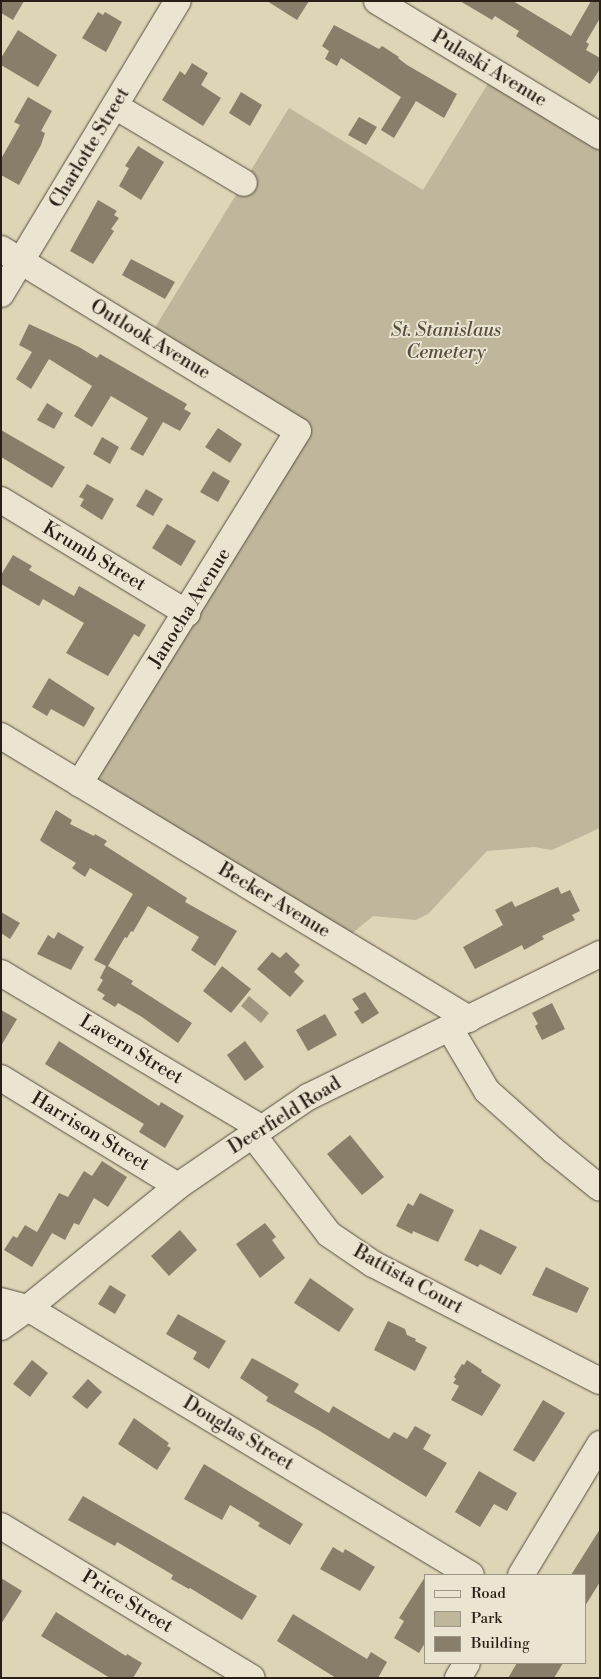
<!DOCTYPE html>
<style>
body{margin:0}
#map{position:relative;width:601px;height:1679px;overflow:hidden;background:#ded5b6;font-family:"Libre Bodoni",serif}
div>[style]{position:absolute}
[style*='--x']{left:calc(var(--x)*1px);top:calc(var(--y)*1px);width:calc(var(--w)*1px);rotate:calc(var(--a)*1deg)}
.green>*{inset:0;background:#bfb69b}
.water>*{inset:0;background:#a19780}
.building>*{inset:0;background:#887e6a}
.roads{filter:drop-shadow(0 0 1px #574c40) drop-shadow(0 0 1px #574c40)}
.minor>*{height:26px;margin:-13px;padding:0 13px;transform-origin:13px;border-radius:13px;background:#eae4d0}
span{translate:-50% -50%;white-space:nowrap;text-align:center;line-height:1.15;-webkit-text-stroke:4px #eae4d0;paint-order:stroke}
.street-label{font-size:19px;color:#2a1f18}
.park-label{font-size:19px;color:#574c3f;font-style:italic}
.frame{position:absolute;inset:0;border:2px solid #2a1f18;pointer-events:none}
.legend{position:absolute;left:424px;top:1574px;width:162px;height:90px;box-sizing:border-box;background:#eae4d0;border:1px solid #9d9586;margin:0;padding:6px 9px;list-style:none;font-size:15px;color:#2a1f18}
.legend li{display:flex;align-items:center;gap:10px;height:25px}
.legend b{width:25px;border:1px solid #9d9586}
</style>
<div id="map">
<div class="green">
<i style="clip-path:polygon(495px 72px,600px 136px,600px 828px,552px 850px,534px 847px,487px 851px,428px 914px,416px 920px,373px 916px,342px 942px,79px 784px,298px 431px,148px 339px,289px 108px,423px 190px)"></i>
</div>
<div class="water">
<i style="clip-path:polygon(249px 996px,269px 1013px,261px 1023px,241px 1006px)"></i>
</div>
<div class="building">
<i style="clip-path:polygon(1px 1px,24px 1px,13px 20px,1px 13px)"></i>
<i style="clip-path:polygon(267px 1px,309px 1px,297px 20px)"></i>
<i style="clip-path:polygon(460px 1px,513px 1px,571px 36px,591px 1px,600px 1px,600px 18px,586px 42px,589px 44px,586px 50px,600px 58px,600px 69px,590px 84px,516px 36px,519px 31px,495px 16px,492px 20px)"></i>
<i style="clip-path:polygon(98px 12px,103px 15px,105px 12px,122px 22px,106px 52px,82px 38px)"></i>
<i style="clip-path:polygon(334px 25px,379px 49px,382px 46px,399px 57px,398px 58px,407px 65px,457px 94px,444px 118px,416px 101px,394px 138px,381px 130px,401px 97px,341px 58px,337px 66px,325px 59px,329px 51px,322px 46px)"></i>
<i style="clip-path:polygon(18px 30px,57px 55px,38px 87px,1px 65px,1px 58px)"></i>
<i style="clip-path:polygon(192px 63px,208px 73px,201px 85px,221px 98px,203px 126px,162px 100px,180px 71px,185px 75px)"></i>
<i style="clip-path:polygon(241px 92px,262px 105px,250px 126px,229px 113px)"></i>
<i style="clip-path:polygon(28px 97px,52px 111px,41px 131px,45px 133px,41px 145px,19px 185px,1px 175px,1px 159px,20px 125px,14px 122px)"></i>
<i style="clip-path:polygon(359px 117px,377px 127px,366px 145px,348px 135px)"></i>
<i style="clip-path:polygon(138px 146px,164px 162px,141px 200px,119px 186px,129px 168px,125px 166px)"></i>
<i style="clip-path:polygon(98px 200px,117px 211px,114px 215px,119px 218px,111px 229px,114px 231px,93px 264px,70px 251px)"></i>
<i style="clip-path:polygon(131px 259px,175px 282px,165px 299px,122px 275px)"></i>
<i style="clip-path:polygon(29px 324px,79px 347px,97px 358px,100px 354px,187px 404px,184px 409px,191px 413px,180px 431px,163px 422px,143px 456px,130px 449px,148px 418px,111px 396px,92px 427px,74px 416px,92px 386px,49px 359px,31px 389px,16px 379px,32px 352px,19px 345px)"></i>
<i style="clip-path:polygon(47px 403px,63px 413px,54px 429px,37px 420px)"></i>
<i style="clip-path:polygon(218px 428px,242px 444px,230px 463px,205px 447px)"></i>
<i style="clip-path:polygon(1px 430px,65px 467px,52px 488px,1px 457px)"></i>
<i style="clip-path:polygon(102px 437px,119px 447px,110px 464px,93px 454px)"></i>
<i style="clip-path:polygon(213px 471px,230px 481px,218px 502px,200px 492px)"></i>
<i style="clip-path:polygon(87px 484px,114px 499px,102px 520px,80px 506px,84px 499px,79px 497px)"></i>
<i style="clip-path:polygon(146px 489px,163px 499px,153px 516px,136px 506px)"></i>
<i style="clip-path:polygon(167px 524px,196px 541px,181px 566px,152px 548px)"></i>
<i style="clip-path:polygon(13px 555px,32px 566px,29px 570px,74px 596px,79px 586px,146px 625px,139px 637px,134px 634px,108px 676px,66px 653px,84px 623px,43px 599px,39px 606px,1px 584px,1px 575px)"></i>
<i style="clip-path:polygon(49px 678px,95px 708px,84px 727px,51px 709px,47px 716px,32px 707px)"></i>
<i style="clip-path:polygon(56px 810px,72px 820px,70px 824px,94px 836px,95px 834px,107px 841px,104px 845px,187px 898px,185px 902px,237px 931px,215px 966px,191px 950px,199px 937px,148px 906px,133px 932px,131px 931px,127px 938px,125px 937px,108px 966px,133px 981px,131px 984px,192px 1023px,178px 1043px,142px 1017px,118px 1003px,115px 1007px,102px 999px,105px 995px,97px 990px,103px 980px,100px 978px,106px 966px,94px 960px,133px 894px,90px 868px,85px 877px,72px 868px,76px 863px,42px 842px,40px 840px)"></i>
<i style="clip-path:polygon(558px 887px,561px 894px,570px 890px,580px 911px,572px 915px,575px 920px,542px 936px,544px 939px,524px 950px,522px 945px,475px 969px,463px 947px,503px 925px,495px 910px,512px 901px,515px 907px)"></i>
<i style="clip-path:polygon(1px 912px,20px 923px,10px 939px,1px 933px)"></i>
<i style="clip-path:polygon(58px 932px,84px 947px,71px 970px,37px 954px,48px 935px,54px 939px)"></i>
<i style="clip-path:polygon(272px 952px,280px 958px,286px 952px,300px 965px,294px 972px,304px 981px,290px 997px,257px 969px)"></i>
<i style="clip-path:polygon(222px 966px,251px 989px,231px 1013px,203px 991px)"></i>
<i style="clip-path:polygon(365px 992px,379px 1013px,362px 1024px,354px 1012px,359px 1009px,352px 999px)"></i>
<i style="clip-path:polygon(552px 1003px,565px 1029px,542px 1040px,535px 1026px,538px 1024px,532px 1013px)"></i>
<i style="clip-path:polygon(1px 1010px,17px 1019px,1px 1046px)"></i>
<i style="clip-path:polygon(325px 1014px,337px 1035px,308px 1051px,296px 1030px)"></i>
<i style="clip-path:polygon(59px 1041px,159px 1106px,161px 1102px,184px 1116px,165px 1148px,139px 1132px,144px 1124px,45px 1064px)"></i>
<i style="clip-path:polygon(245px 1041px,264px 1067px,245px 1081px,227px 1055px)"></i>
<i style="clip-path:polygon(350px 1135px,384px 1177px,362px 1195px,327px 1154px)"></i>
<i style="clip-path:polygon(102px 1161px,127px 1177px,108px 1207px,94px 1198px,79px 1225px,74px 1223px,65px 1240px,52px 1233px,32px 1267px,4px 1250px,13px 1236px,17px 1238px,25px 1225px,37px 1232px,59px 1193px,68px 1197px,84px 1171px,92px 1176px)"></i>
<i style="clip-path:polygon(420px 1193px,454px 1210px,438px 1242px,413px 1231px,412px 1234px,396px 1226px,408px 1203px,413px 1206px)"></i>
<i style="clip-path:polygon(265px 1223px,276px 1237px,272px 1240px,285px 1258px,260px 1278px,236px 1244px)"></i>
<i style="clip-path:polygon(480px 1229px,517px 1247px,501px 1275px,480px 1264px,478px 1267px,464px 1260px)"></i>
<i style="clip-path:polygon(180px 1230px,197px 1250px,169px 1276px,151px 1256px)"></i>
<i style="clip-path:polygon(546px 1267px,589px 1288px,577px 1313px,532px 1295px)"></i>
<i style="clip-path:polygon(310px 1278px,354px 1309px,339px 1332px,294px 1303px)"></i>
<i style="clip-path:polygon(110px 1285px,126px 1295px,115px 1314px,98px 1304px)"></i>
<i style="clip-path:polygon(178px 1314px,226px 1341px,209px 1369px,193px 1359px,197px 1352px,166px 1334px)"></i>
<i style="clip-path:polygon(388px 1321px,405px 1329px,407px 1335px,416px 1339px,415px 1341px,427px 1347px,415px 1371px,374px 1350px)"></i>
<i style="clip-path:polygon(252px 1358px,299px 1384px,294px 1392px,329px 1413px,333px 1406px,389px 1439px,394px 1432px,407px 1439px,415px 1426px,431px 1435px,423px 1449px,447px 1463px,426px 1497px,318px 1430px,266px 1401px,268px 1397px,240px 1378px)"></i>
<i style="clip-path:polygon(32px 1360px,48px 1373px,30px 1397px,13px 1384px)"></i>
<i style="clip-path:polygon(467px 1360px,482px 1370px,481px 1372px,501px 1385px,482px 1416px,451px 1400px,459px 1386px,453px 1383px,456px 1379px,454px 1377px,462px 1364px,464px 1365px)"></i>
<i style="clip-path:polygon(88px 1379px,102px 1392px,87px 1409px,72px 1397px)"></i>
<i style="clip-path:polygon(543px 1400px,565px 1413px,534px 1462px,513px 1450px)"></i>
<i style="clip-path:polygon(134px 1418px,169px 1443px,167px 1446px,171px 1448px,157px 1470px,118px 1444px)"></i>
<i style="clip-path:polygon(204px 1464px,303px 1524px,290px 1545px,258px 1526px,260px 1523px,230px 1505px,222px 1520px,184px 1499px)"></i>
<i style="clip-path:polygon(479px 1471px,517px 1493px,507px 1511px,494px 1504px,480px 1527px,455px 1512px)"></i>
<i style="clip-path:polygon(83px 1496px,257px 1596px,242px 1620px,190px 1588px,189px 1589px,171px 1579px,173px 1575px,117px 1542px,115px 1546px,68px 1520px)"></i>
<i style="clip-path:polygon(600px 1529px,600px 1582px,585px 1606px,585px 1575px,571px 1575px)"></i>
<i style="clip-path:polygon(333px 1547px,343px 1553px,345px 1549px,375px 1567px,360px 1591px,320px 1569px)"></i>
<i style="clip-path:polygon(425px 1577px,425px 1643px,419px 1653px,394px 1638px,404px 1621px,399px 1618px)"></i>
<i style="clip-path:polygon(1px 1578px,22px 1591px,1px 1624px)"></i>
<i style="clip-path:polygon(56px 1612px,126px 1656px,127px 1654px,142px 1663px,133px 1678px,110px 1678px,41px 1636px)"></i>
<i style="clip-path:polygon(293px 1614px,367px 1659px,371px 1652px,387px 1662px,378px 1678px,336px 1678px,277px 1641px)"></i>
<i style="clip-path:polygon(517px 1663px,563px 1663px,554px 1678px,508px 1678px)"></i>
</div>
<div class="roads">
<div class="minor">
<i style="--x:377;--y:1;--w:261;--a:31.2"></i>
<i style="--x:115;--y:106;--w:150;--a:30.8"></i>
<i style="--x:1;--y:249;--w:348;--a:31.5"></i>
<i style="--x:298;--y:431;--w:415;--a:121.8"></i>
<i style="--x:1;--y:294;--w:342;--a:-58.9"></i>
<i style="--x:1;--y:500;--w:218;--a:31.3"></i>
<i style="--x:1;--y:736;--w:547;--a:31.16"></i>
<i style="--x:1;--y:973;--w:303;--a:30.8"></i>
<i style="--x:450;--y:1029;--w:72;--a:59.2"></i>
<i style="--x:487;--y:1091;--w:89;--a:41.8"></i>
<i style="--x:553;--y:1150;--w:60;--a:39"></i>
<i style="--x:1;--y:1078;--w:207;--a:31.4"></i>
<i style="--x:252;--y:1134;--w:126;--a:52.4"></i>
<i style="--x:329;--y:1234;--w:53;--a:34.3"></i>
<i style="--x:373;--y:1264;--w:255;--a:27.3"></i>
<i style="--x:1;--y:1301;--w:28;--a:15"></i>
<i style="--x:28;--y:1308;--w:517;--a:31.08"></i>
<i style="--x:1;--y:1327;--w:33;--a:-35"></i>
<i style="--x:28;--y:1308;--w:193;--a:-39.1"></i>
<i style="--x:178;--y:1186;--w:158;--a:-34.4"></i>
<i style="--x:308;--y:1097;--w:325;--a:-26.1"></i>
<i style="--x:1;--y:1526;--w:293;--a:31.2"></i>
<i style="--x:521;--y:1575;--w:153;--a:-58.9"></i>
<i style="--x:458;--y:1678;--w:17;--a:-59"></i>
</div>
</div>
<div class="street-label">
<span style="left:489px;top:69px;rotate:31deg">Pulaski Avenue</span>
<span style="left:90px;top:148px;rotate:-59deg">Charlotte Street</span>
<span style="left:150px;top:340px;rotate:31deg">Outlook Avenue</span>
<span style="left:94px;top:557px;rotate:31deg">Krumb Street</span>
<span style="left:190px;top:608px;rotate:-58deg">Janocha Avenue</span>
<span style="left:274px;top:901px;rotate:31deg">Becker Avenue</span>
<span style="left:131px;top:1050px;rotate:31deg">Lavern Street</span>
<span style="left:285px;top:1116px;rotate:-32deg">Deerfield Road</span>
<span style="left:90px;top:1132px;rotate:31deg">Harrison Street</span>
<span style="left:408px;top:1280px;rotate:29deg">Battista Court</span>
<span style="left:238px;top:1434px;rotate:31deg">Douglas Street</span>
<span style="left:127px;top:1602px;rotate:31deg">Price Street</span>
</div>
<div class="park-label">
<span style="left:446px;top:342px">St. Stanislaus<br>Cemetery</span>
</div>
<div class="frame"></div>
<ul class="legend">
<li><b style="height:6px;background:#eae4d0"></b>Road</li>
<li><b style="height:14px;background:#bfb69b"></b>Park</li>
<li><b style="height:14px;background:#887e6a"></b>Building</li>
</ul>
</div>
